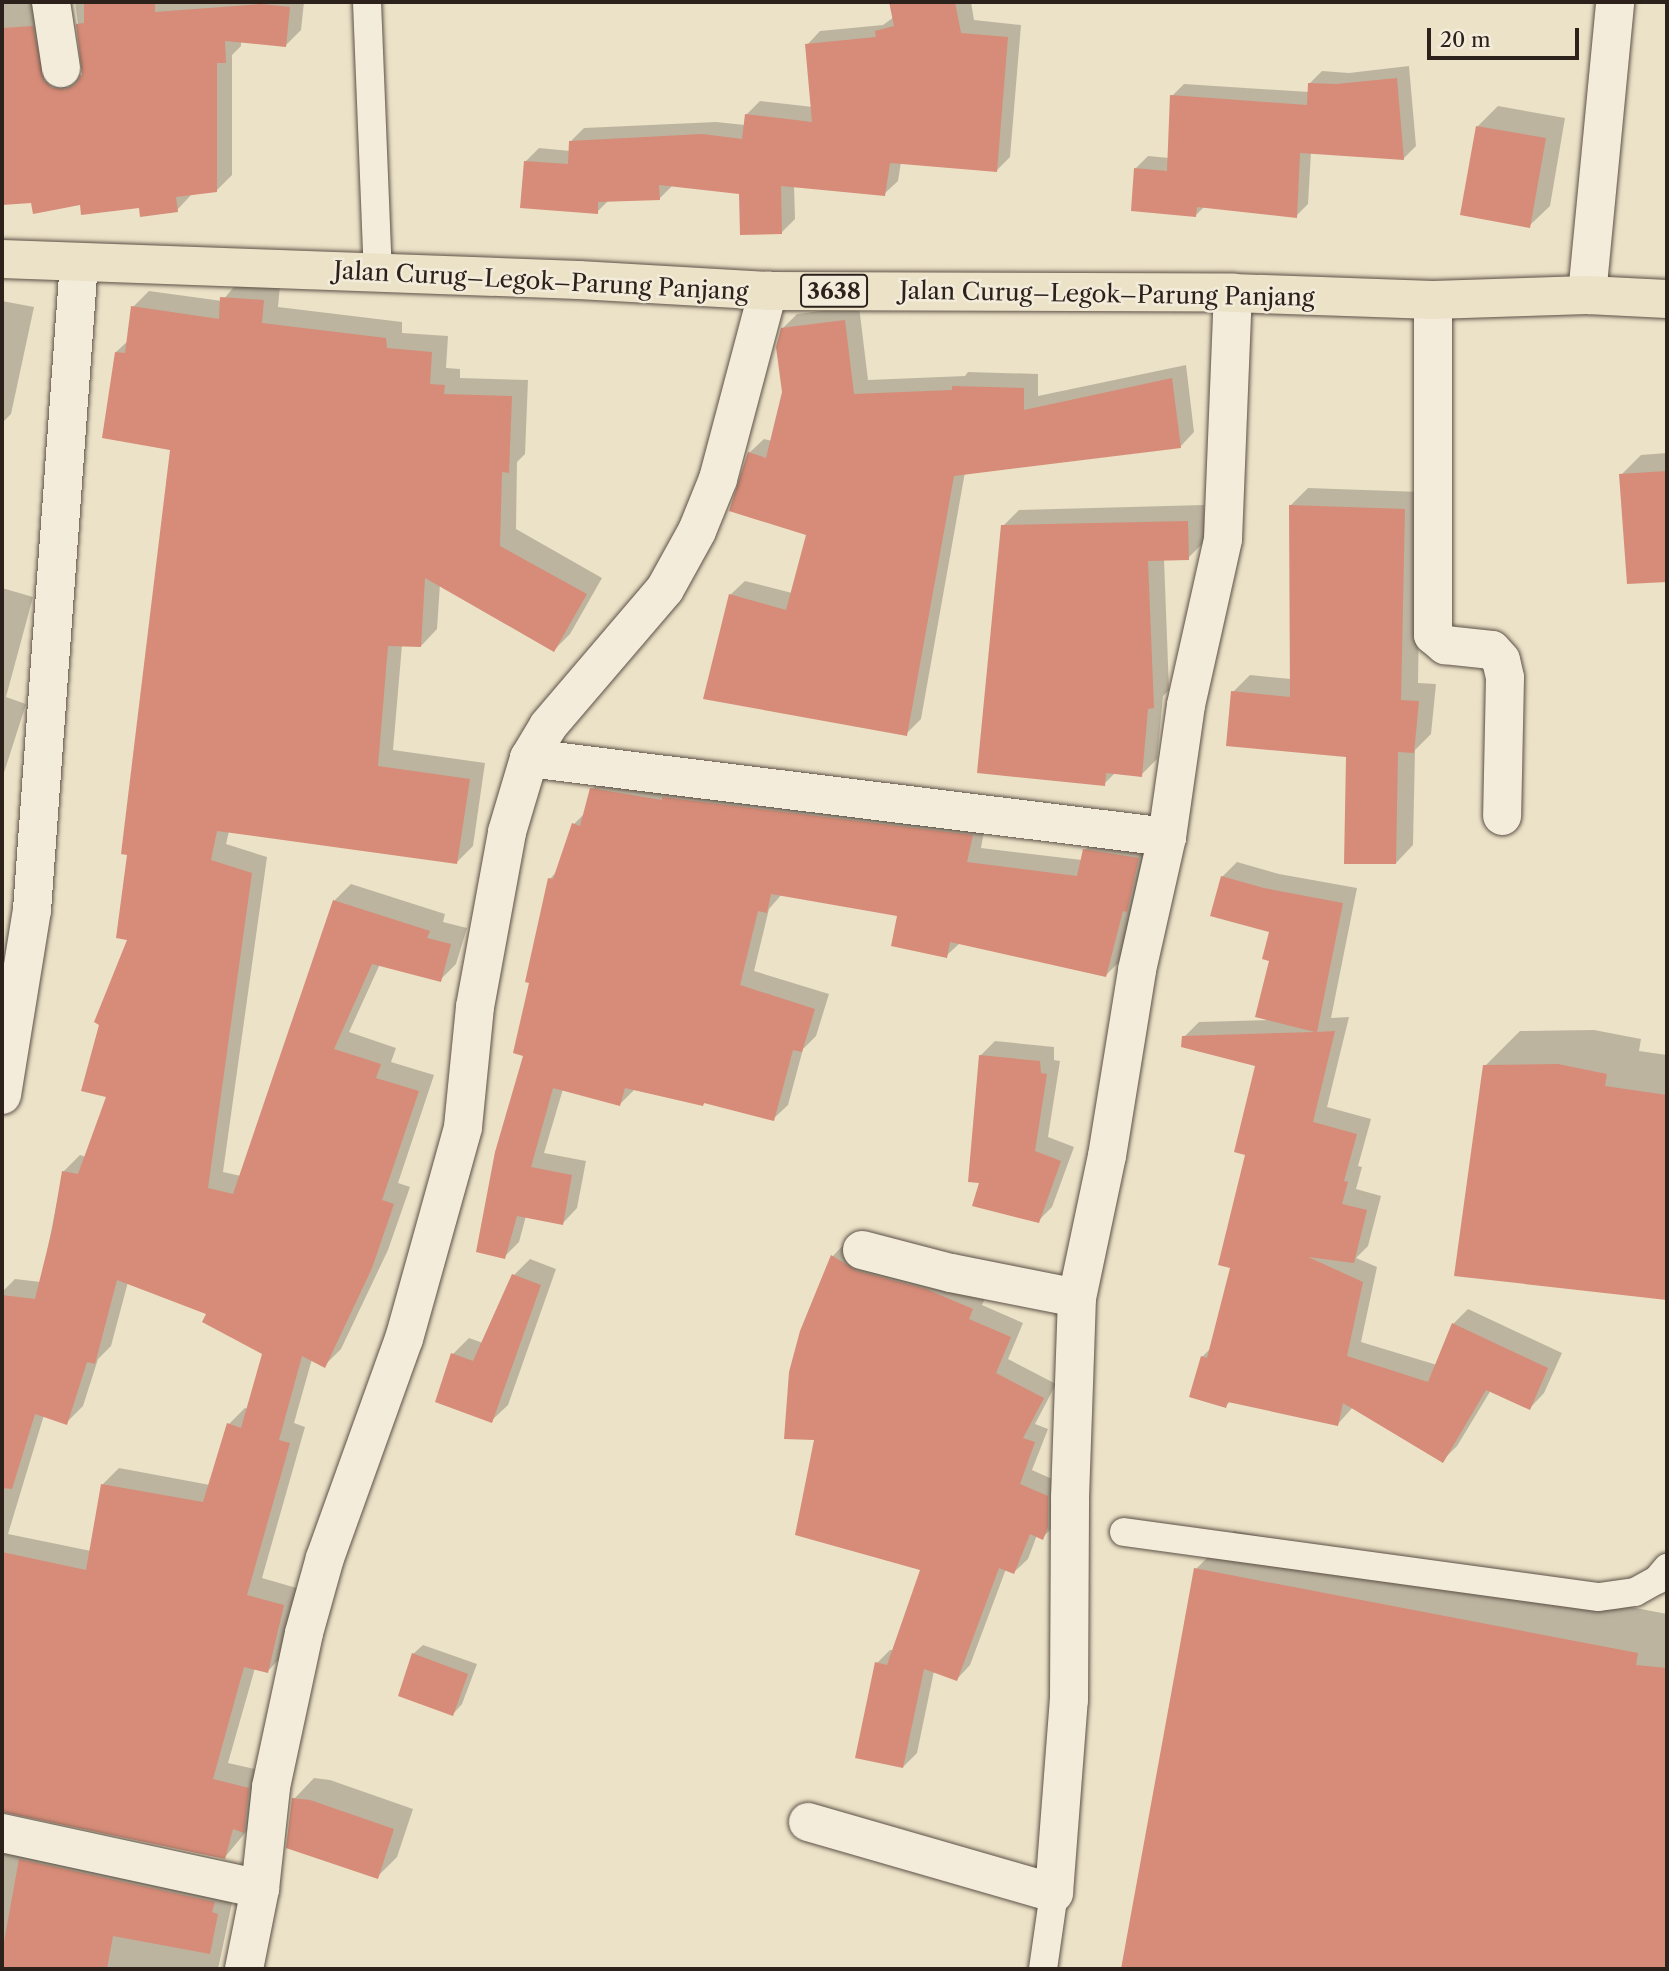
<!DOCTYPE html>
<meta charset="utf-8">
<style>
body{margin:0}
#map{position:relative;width:1669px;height:1971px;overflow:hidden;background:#ece2c7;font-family:"Libre Caslon Text",serif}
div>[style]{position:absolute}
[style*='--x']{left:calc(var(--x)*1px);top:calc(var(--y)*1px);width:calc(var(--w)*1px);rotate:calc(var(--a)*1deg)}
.shadow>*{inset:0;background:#0003}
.building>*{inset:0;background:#d68c78}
.roads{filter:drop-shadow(0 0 2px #5d5147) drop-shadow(0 0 2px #5d5147)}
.service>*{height:28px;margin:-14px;padding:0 14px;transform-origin:14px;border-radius:14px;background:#f3ecdb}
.minor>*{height:38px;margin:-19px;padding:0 19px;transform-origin:19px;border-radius:19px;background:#f3ecdb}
.primary>*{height:38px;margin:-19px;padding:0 19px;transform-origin:19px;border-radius:19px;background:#ece2c7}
span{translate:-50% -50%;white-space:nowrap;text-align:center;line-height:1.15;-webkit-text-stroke:5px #f3ecdb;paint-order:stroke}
.shield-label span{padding:2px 5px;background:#f3ecdb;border:2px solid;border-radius:5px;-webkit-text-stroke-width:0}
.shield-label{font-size:23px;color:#2d211c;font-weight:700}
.street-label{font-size:24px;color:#2d211c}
.frame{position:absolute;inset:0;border:4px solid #2d211c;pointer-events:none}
.scale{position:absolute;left:1427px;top:28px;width:152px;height:32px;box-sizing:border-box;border:4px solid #2d211c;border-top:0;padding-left:9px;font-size:21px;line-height:24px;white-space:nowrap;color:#2d211c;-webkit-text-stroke:5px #f3ecdb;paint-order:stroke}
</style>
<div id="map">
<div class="shadow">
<i style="clip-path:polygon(2px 2px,48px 2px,68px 73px,80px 75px,83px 74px,84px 65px,75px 2px,304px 2px,301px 30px,285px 46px,241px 41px,241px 46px,232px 55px,232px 175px,216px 191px,192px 194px,177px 210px,81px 203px,2px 203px)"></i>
<i style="clip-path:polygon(891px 2px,971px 2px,974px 20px,1021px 25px,1010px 157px,997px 170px,901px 162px,898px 181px,884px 194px,794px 185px,795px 219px,782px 232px,741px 192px,673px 185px,659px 199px,609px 200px,597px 212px,525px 162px,539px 148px,570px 151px,570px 142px,584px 128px,716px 122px,745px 125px,746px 115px,760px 101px,813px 107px,807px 45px,820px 31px,883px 25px,894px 17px)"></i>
<i style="clip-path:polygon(1409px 66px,1416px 146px,1404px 158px,1311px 152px,1308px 204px,1296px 216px,1205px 206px,1196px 215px,1136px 168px,1148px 156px,1169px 158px,1172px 96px,1184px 84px,1309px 92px,1310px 83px,1322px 71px,1349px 73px)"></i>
<i style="clip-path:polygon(1498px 106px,1565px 118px,1550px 206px,1529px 226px,1478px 126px)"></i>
<i style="clip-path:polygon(evenodd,239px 281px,280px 285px,278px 307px,402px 322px,402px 333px,448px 336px,446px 368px,460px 369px,460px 378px,528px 380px,525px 454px,517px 462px,516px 529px,602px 578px,570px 634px,554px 650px,440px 584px,437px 629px,421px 646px,402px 645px,393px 750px,485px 763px,473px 846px,457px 862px,229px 831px,226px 844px,267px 857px,223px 1172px,241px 1176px,335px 900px,351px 884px,445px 914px,443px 922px,467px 928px,456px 964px,440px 980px,380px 964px,349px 1032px,396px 1048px,391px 1062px,434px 1075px,398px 1183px,410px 1187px,388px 1250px,341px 1349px,325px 1365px,312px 1359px,294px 1423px,305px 1427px,262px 1578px,300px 1589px,284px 1654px,268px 1671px,255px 1668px,228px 1763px,264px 1771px,260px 1815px,225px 1857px,2px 1810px,2px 1292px,15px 1279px,41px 1282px,63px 1172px,80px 1155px,86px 1157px,109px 1096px,129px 938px,172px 449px,116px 352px,129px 340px,133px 307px,149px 291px,222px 301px,239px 281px,128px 1282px,208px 1313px,264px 1353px,248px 1409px,245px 1408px,229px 1424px,210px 1485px,119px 1468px,103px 1484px,91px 1551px,8px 1534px,44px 1415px,66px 1423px,83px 1406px,98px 1359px,111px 1346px,128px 1282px)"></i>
<i style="clip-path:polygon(2px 301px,34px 307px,11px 414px,2px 423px)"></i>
<i style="clip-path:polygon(859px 306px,868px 380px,965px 376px,968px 372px,1038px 374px,1038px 396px,1186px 365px,1194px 432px,1180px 447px,965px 472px,921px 719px,906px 734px,730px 595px,745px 581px,792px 593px,808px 534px,749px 453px,764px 439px,772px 441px,784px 392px,782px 329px,797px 314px)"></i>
<i style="clip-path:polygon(1667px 453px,1667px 580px,1628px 583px,1621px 475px,1641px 455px)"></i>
<i style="clip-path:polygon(1308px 488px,1421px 492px,1418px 683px,1436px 684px,1431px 734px,1415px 750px,1413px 845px,1396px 863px,1348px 756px,1233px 692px,1250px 675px,1291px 679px,1291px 505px)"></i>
<i style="clip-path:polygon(1204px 505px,1204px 542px,1188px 558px,1164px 559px,1169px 690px,1163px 696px,1157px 759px,1141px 775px,1116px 772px,1104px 784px,1003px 526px,1019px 510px)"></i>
<i style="clip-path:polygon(2px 588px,33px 597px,6px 697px,26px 704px,2px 779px)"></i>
<i style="clip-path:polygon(607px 774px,986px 821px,981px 848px,1082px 860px,1085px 850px,1099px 835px,1152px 843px,1120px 961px,1106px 975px,961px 942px,946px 956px,899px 915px,782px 894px,769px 909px,754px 971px,829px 994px,816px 1036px,803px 1049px,788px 1105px,773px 1119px,706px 1101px,703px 1104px,634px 1090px,620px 1104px,563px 1089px,544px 1153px,586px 1161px,577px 1208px,563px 1223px,526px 1216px,519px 1242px,504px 1257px,531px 982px,550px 879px,558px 870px,574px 824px,586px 812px,592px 789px)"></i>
<i style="clip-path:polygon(1237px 862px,1279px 874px,1357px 888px,1331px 1018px,1349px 1017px,1327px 1107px,1371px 1119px,1358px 1166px,1362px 1167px,1356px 1189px,1381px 1196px,1368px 1246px,1356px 1258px,1377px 1267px,1361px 1342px,1437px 1365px,1453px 1324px,1468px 1309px,1562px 1353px,1544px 1393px,1530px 1408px,1491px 1390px,1457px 1446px,1442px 1461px,1353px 1407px,1337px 1425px,1231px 1401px,1225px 1406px,1202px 1357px,1212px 1347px,1232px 1267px,1257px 1065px,1184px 1037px,1199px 1022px,1270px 1020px,1271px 931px,1222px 877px)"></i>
<i style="clip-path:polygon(1594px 1030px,1641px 1039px,1639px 1051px,1667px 1055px,1667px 1299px,1456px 1275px,1485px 1066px,1520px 1031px)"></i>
<i style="clip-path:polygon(995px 1041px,1054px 1047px,1054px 1060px,1060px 1061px,1048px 1137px,1074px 1147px,1052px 1207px,1038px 1221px,981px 1181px,981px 1055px)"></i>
<i style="clip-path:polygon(846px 1242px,986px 1296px,982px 1305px,1023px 1323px,1008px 1359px,1056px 1384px,1035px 1424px,1048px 1429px,1032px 1470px,1061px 1483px,1056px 1524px,1042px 1538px,1037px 1535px,1028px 1559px,1014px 1572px,1006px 1569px,970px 1665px,957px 1679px,934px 1671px,917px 1753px,903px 1767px,877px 1663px,890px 1650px,894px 1650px,922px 1569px,816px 1439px,833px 1256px)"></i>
<i style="clip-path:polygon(530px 1259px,556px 1269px,508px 1405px,491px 1421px,453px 1354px,469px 1338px,483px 1343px,514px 1275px)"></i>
<i style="clip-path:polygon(1234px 1531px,1667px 1614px,1667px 1969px,1123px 1969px,1196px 1569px)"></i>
<i style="clip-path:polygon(423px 1645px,477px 1664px,462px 1704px,453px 1714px,413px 1654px)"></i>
<i style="clip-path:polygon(314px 1778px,330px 1780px,413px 1809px,397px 1857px,377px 1877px,294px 1799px)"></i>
<i style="clip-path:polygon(2px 1830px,233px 1898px,218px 1969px,2px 1969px)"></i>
</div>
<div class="building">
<i style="clip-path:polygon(84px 2px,155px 2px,155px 12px,261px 4px,290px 7px,286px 47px,225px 41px,226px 63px,217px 63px,217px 192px,176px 197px,178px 212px,140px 217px,139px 208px,81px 215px,80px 205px,33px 214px,31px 203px,2px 205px,2px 28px,33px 26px,44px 81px,52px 88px,65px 89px,75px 85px,82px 75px,76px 24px,84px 23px)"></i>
<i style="clip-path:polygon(889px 2px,955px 2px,961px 33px,1008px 37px,997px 172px,890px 163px,885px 196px,781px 186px,782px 234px,740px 235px,739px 194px,659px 185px,660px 200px,598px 202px,598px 214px,520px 208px,524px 161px,568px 164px,569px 141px,702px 134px,742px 139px,745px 114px,812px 122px,805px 44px,876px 37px,875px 31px,894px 26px)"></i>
<i style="clip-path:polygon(1397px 78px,1404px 160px,1300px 153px,1297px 218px,1197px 207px,1196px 217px,1131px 211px,1134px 168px,1167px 171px,1170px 95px,1307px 105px,1308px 83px,1336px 84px)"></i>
<i style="clip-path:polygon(1476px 126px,1546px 138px,1530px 228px,1460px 215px)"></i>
<i style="clip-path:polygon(220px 297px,264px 300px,262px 323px,386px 338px,387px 348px,432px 352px,430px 384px,445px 385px,444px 394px,512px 396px,509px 473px,502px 472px,500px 546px,587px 594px,554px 652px,425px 578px,421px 647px,388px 646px,378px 766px,470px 779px,457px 864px,217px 831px,211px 860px,252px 873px,208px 1188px,233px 1194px,333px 900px,430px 931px,427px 938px,451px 944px,441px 982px,372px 964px,334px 1049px,381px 1064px,376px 1078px,419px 1091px,382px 1200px,394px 1204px,372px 1268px,325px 1368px,302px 1356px,279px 1440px,290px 1443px,247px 1595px,284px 1605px,268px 1673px,244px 1667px,213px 1779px,249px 1788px,244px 1833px,233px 1829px,225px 1859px,2px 1812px,2px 1552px,86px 1570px,101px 1484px,203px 1502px,227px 1423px,241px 1428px,262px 1354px,202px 1322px,206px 1314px,117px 1280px,95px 1364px,87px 1362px,67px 1425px,35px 1414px,12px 1489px,2px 1488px,2px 1295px,35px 1299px,52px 1230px,62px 1171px,78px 1174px,106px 1097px,81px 1091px,99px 1025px,94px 1022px,127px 940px,116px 938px,127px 855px,121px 854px,170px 450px,102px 438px,115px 352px,125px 353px,131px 306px,219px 319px)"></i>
<i style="clip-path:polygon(845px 320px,854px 394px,952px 390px,952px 386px,1024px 388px,1024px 410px,1172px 378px,1181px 448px,954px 476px,907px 736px,703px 699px,729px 594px,786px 610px,806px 535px,729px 511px,748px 452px,766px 458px,782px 392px,776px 347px,781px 328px)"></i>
<i style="clip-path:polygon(1667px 471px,1667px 582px,1627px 584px,1619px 474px)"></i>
<i style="clip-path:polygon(1289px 505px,1405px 509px,1401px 700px,1419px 701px,1414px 753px,1398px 752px,1396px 864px,1344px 864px,1346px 757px,1226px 746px,1231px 691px,1290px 697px)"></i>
<i style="clip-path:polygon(1188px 521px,1189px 560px,1148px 561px,1154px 708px,1148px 709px,1142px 777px,1106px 773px,1105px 786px,977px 773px,1001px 525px)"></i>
<i style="clip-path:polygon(590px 788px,662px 800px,662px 797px,973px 835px,967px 862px,1077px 876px,1083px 849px,1139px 858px,1127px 912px,1123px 911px,1106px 977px,950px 942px,947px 958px,891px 946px,897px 916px,771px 894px,767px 913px,758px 911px,740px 985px,815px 1009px,802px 1052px,793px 1050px,774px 1121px,704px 1103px,703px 1106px,625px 1088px,620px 1106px,553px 1088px,531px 1167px,572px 1175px,563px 1225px,517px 1216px,505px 1259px,476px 1252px,495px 1152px,523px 1056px,513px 1053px,529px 983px,525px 982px,548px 878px,553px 879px,572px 823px,580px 826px)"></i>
<i style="clip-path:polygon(1221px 876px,1264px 888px,1343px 903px,1317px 1032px,1335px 1031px,1313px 1122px,1357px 1134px,1344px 1181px,1348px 1182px,1342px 1204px,1367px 1210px,1354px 1263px,1308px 1257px,1363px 1282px,1347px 1356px,1428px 1382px,1452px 1323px,1548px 1368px,1530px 1410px,1486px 1390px,1443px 1463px,1343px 1403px,1338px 1426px,1228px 1402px,1226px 1408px,1189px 1397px,1201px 1356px,1207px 1358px,1230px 1268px,1218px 1265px,1245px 1155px,1234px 1152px,1255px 1066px,1181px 1047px,1182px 1036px,1315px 1032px,1255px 1017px,1269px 961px,1262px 959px,1269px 932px,1210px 916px)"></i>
<i style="clip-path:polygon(979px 1055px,1040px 1061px,1041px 1073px,1047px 1074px,1035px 1151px,1061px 1161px,1039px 1223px,972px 1206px,979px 1183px,968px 1182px)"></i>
<i style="clip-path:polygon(1558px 1064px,1607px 1074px,1605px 1086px,1667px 1095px,1667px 1300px,1454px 1276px,1483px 1065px)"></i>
<i style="clip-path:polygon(831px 1255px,857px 1271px,926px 1289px,973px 1309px,969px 1319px,1011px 1337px,996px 1373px,1044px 1398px,1023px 1438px,1035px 1442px,1020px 1484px,1048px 1496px,1048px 1527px,1043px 1540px,1030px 1534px,1014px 1574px,999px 1568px,957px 1681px,924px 1669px,903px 1768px,855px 1758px,875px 1662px,887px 1665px,920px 1570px,795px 1535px,814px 1440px,784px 1439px,789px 1372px,800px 1331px)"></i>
<i style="clip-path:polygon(512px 1274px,541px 1285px,492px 1423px,435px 1402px,451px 1353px,473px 1361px)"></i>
<i style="clip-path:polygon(1194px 1568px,1638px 1653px,1636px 1665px,1667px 1668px,1667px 1969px,1121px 1969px)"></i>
<i style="clip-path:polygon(412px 1653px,468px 1674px,453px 1716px,398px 1696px)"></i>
<i style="clip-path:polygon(292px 1798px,310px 1800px,394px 1829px,378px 1879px,286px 1848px)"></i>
<i style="clip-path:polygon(19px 1859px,215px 1902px,212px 1912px,218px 1914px,210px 1954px,113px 1936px,107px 1969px,2px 1969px,2px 1953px)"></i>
</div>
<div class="roads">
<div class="service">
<i style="--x:367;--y:2;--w:271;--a:87.7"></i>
<i style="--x:1124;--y:1532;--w:479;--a:7.8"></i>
<i style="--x:1599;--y:1597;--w:36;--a:-8"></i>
<i style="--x:1635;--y:1592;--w:25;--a:-29"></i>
<i style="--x:1657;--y:1580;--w:16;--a:-50"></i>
<i style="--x:1043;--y:1969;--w:77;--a:-81.8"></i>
</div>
<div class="minor">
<i style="--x:51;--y:2;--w:67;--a:81.4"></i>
<i style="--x:1587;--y:295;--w:294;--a:-84.5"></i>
<i style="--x:1433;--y:300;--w:335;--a:90"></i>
<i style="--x:1433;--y:635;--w:16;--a:40"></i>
<i style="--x:1445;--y:645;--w:47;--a:6.1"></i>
<i style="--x:1492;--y:650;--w:13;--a:48"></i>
<i style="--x:1501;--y:660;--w:18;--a:77"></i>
<i style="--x:1505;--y:678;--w:138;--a:91.2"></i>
<i style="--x:529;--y:758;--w:643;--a:7.06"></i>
<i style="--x:2;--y:1095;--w:187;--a:-80.8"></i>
<i style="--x:32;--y:910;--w:649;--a:-85.85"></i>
<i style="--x:862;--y:1250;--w:92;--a:14.5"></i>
<i style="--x:951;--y:1273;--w:128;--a:11.2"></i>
<i style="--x:808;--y:1822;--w:256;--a:16.1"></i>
<i style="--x:1054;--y:1893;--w:194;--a:-85.6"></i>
<i style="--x:1069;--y:1700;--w:202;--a:-89.7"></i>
<i style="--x:1070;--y:1498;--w:200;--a:-88"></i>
<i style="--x:1077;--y:1298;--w:145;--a:-78.1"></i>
<i style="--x:1107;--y:1156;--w:188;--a:-80.8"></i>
<i style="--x:1137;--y:970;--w:136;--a:-77.3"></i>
<i style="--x:1167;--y:837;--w:133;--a:-81.8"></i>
<i style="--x:1186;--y:705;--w:170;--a:-77.4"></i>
<i style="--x:1223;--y:539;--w:246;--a:-87.7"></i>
<i style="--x:2;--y:1833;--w:264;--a:12.2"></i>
<i style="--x:244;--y:1969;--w:82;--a:-78.7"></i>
<i style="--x:260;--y:1889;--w:103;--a:-83.8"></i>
<i style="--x:271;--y:1787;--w:157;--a:-77.9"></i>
<i style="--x:304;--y:1633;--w:78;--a:-74.4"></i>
<i style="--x:325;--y:1558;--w:233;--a:-70.2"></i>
<i style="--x:404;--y:1339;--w:220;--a:-74.4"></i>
<i style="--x:463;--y:1127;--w:121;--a:-84.3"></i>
<i style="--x:475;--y:1007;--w:178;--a:-79.6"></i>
<i style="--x:507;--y:832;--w:77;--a:-73.4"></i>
<i style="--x:529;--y:758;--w:37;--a:-59"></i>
<i style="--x:548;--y:726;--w:180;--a:-49.5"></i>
<i style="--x:665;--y:589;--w:66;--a:-61.1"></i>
<i style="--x:697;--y:531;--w:56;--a:-68"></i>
<i style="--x:718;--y:479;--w:195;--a:-75.1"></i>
</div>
<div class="primary">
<i style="--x:2;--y:259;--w:577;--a:2.08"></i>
<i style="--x:579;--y:280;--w:189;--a:3.3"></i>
<i style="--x:768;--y:291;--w:465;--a:0.2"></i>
<i style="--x:1233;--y:293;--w:200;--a:2"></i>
<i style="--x:1433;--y:300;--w:154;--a:-1.9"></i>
<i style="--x:1587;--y:295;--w:80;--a:2.9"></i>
</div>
</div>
<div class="shield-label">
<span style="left:834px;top:291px">3638</span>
</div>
<div class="street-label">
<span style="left:541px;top:281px;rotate:3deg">Jalan Curug–Legok–Parung Panjang</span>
<span style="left:1107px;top:294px;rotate:1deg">Jalan Curug–Legok–Parung Panjang</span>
</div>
<div class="frame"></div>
<div class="scale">20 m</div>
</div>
